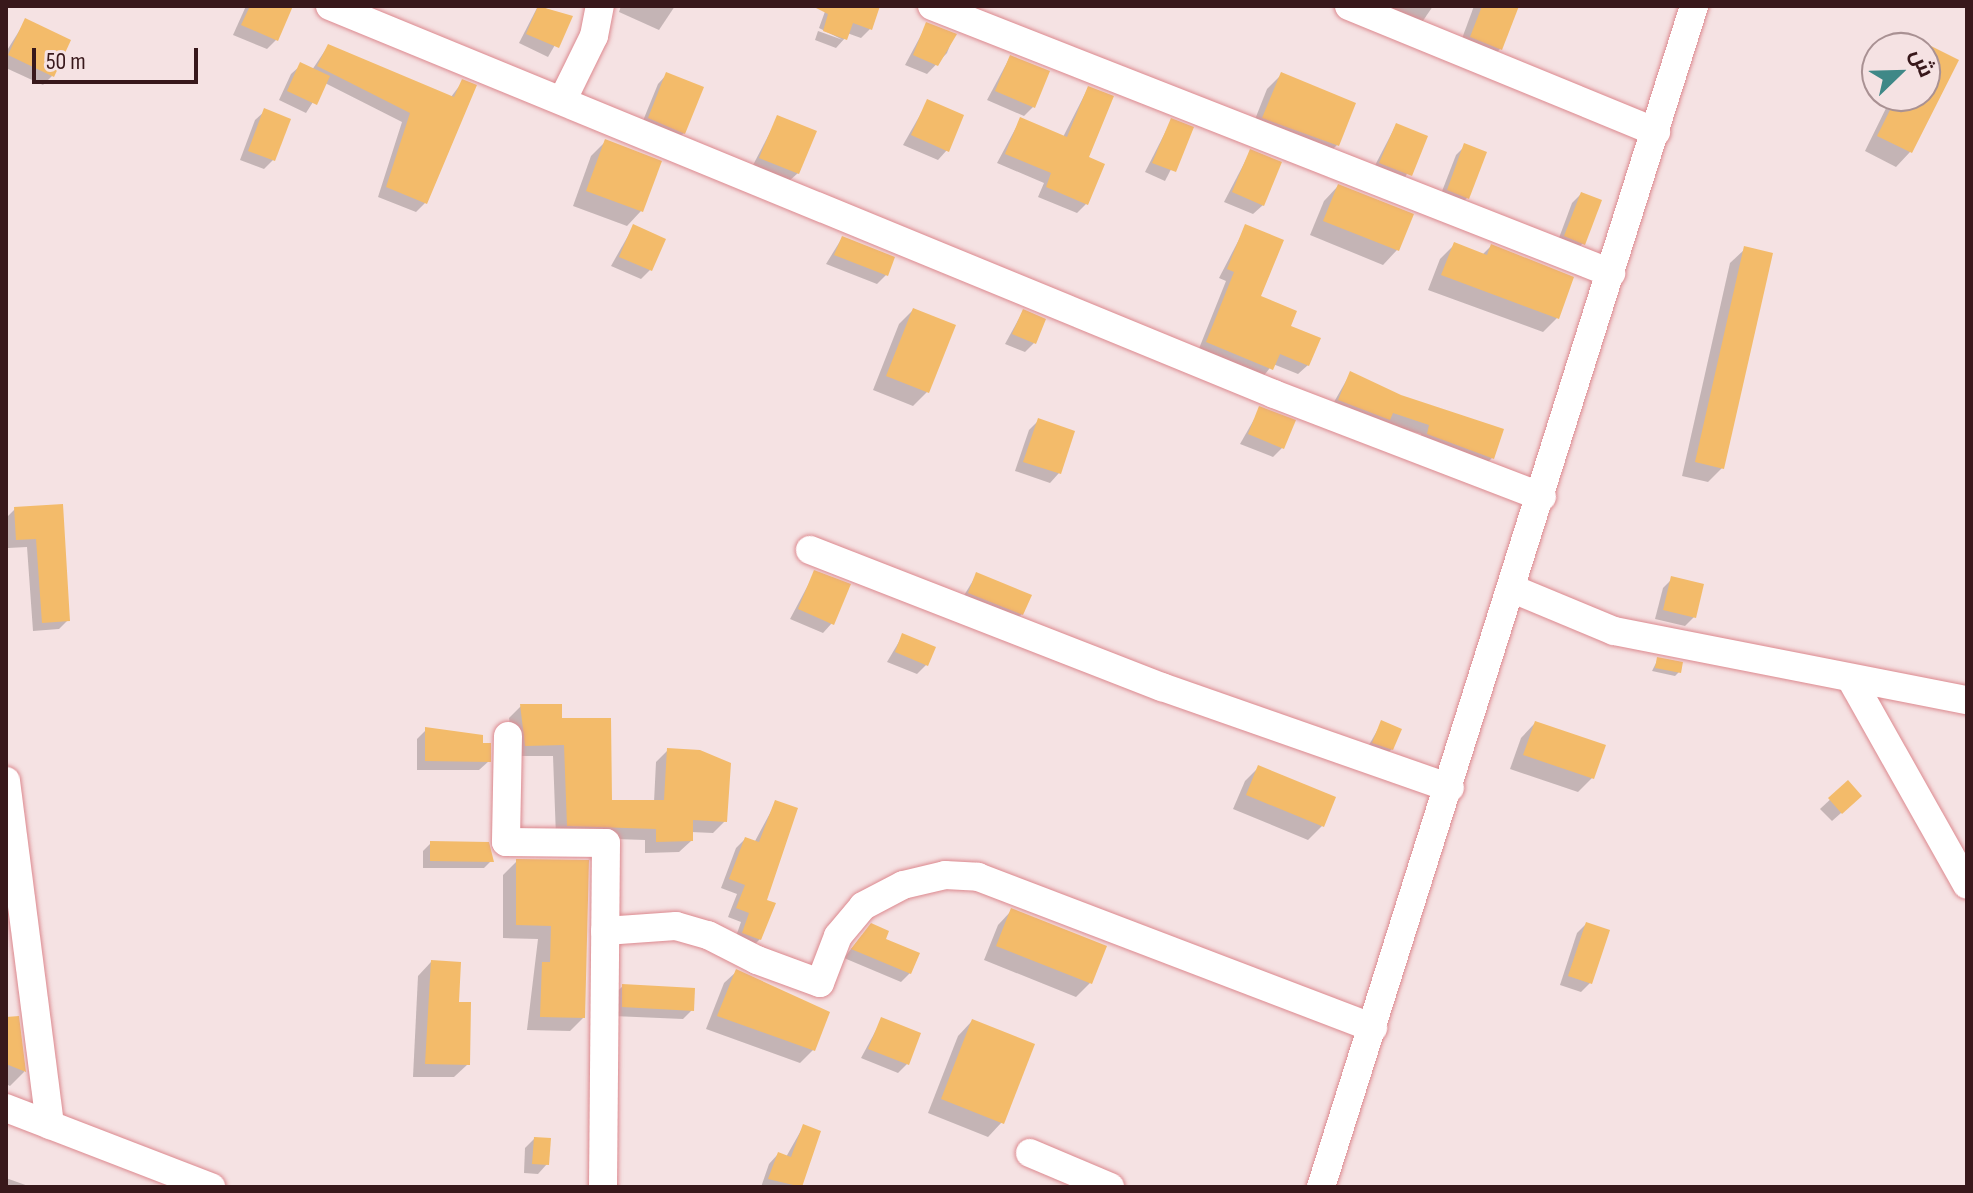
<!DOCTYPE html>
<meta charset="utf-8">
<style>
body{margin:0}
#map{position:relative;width:1973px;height:1193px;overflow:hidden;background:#f5e2e3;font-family:"Sofia Sans Condensed",Cairo,sans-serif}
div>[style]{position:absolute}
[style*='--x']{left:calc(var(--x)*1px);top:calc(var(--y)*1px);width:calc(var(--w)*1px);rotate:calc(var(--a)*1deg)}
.shadow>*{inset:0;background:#0003}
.building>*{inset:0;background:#f3bb6a}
.roads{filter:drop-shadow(0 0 2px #dc898f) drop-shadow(0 0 2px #dc898f)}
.minor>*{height:28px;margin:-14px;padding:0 14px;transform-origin:14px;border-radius:14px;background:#fff}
span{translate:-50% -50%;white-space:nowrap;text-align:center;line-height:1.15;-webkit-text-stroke:6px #f5e2e3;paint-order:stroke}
.frame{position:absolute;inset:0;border:8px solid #38181b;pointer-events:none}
.north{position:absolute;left:1861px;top:32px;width:80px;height:80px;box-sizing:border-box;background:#f5e2e3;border:2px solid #a99193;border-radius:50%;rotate:67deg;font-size:22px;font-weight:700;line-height:32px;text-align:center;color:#38181b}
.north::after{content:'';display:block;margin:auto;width:28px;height:36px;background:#3f8887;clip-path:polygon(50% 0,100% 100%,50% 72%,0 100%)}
.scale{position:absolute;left:32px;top:48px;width:166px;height:36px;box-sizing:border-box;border:4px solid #38181b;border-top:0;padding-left:10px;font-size:24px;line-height:28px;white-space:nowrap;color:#38181b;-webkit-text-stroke:6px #f5e2e3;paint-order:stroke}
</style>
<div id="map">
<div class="shadow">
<i style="clip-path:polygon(246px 6px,286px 6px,276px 40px,267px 49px,233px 35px)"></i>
<i style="clip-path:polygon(538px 6px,571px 17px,548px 57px,519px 43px)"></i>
<i style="clip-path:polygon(621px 6px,675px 6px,659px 30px,619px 12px)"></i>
<i style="clip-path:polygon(827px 6px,875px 6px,870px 29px,861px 38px,847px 33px,845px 38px,836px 48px,815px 40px,818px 31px,843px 40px,819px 28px)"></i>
<i style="clip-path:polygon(1346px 6px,1433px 6px,1414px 34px)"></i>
<i style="clip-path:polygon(1474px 6px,1516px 6px,1500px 49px,1486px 64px,1457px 52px)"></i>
<i style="clip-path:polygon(26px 20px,52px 76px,43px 85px,6px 68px,6px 52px)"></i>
<i style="clip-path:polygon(927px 24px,954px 35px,947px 53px,927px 74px,905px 65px)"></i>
<i style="clip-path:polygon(1924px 45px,1956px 61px,1910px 152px,1896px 167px,1865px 151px,1892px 96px,1925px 96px)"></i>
<i style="clip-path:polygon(328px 46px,451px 97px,463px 81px,425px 203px,416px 212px,378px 197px,402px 122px,325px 83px,306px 113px,279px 100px,291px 74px,301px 65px,312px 70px)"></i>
<i style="clip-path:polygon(1010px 57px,1033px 107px,1024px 116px,987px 100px)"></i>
<i style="clip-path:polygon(667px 74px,684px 133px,674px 142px,640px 128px,658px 84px)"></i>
<i style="clip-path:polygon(1281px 75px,1337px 145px,1323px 159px,1250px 132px,1267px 89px)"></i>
<i style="clip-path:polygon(1088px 88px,1086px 204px,1077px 213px,1038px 197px,1044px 183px,997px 163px,1020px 120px,1063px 137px)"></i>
<i style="clip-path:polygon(928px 101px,947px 150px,938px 160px,903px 145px)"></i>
<i style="clip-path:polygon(265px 111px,273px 160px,264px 169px,240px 160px,255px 120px)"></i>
<i style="clip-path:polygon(778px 117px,798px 173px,788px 182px,752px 167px)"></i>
<i style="clip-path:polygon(1171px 121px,1192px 128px,1165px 181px,1145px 172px)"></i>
<i style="clip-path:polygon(1396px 125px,1426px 138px,1401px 185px,1371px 173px)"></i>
<i style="clip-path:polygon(605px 142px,641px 211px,627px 226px,573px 206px,591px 156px)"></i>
<i style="clip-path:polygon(1465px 146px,1467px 198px,1458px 207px,1439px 199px,1456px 155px)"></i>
<i style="clip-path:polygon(1250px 152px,1263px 205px,1253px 214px,1224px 202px)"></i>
<i style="clip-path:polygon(1338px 186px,1411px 215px,1397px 250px,1383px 265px,1310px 235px,1324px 201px)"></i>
<i style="clip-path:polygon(1581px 194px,1583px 243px,1574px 253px,1556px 246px,1572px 203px)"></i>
<i style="clip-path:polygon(1246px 226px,1259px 297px,1288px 327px,1308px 365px,1298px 374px,1273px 364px,1262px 378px,1198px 351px,1226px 281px,1219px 278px)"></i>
<i style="clip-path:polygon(633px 227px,650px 270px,641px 279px,611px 266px)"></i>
<i style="clip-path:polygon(842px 238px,886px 275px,877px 284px,826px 264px)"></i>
<i style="clip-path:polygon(1454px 245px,1482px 255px,1491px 246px,1557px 318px,1543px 332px,1428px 290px,1440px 259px)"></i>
<i style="clip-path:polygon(1745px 249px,1722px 468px,1708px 482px,1682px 476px,1730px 263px)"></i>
<i style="clip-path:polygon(913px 310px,927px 392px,913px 406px,873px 390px,899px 324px)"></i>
<i style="clip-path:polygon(1023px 311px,1034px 343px,1025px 352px,1005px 344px)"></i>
<i style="clip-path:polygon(1350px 374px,1400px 397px,1492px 458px,1483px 467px,1419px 444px,1421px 434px,1330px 409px)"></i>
<i style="clip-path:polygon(1260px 409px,1282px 448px,1273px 457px,1240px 444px)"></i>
<i style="clip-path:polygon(1038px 421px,1073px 432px,1059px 473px,1050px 483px,1015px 471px,1029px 430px)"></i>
<i style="clip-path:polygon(61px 507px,68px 620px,59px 629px,33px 631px,27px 547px,8px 548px,6px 518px,15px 509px)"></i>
<i style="clip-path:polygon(815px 572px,832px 623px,823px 633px,790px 619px)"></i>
<i style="clip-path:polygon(977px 574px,1022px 614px,1012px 623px,960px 602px)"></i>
<i style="clip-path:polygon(1672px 579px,1694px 617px,1685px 626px,1655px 619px,1663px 588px)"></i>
<i style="clip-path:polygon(903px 635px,926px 665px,917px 674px,887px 662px)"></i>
<i style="clip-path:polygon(1658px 659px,1679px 672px,1675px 676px,1652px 671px)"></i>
<i style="clip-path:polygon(521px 706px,560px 720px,610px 802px,654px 802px,656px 762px,668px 750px,725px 821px,713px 833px,691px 832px,691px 841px,679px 852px,645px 853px,645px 840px,556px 837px,553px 756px,514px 756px,509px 718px)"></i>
<i style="clip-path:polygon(1382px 722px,1392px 749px,1382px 758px,1365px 752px)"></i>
<i style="clip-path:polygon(1535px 723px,1592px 778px,1578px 792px,1510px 769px,1521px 738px)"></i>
<i style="clip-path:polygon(426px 730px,481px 745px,489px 761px,479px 770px,417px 770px,417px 739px)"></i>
<i style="clip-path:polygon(1259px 767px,1322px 826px,1308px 840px,1233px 809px,1245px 781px)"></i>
<i style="clip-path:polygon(1848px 783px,1850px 805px,1832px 821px,1820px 809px)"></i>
<i style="clip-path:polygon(776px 802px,760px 939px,750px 949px,734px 942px,741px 922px,728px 917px,737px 894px,721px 888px,736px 848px,745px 839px,754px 843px)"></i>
<i style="clip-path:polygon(431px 843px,491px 861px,484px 868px,423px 868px,423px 851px)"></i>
<i style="clip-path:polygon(517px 861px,587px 862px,584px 1017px,570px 1031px,527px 1030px,538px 939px,503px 938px,503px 875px)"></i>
<i style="clip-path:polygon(1012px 910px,1090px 983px,1076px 997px,984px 960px,998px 925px)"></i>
<i style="clip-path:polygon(1586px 924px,1590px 983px,1581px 992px,1560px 985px,1577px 933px)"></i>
<i style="clip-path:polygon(862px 935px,884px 940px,910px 973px,901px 982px,844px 958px)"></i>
<i style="clip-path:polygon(431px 962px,457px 1003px,468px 1064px,454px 1077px,413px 1077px,418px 976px)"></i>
<i style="clip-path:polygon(737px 971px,813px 1050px,800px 1063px,706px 1029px,724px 983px)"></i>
<i style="clip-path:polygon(623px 986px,692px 1010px,683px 1019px,613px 1016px,613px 995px)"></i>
<i style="clip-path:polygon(17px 1018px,24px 1072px,10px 1086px,6px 1084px,6px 1019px)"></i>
<i style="clip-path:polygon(882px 1019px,907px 1064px,898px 1073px,861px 1058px)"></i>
<i style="clip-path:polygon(972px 1021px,1002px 1122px,988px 1137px,928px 1113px,958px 1036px)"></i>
<i style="clip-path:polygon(803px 1127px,819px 1132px,799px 1187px,761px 1187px,769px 1164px,778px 1154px,786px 1157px)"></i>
<i style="clip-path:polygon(534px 1139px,547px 1164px,538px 1174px,524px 1173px,525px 1148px)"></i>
<i style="clip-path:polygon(6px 1178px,31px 1187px,6px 1187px)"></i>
</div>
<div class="building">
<i style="clip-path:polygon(250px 6px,293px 6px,278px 41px,241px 25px)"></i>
<i style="clip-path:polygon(538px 6px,573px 16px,559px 48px,526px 34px)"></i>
<i style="clip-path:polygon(812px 6px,880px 6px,872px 30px,853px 23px,847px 40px,823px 31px,828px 14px)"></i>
<i style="clip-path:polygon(1482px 6px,1519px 6px,1502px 50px,1470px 37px)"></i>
<i style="clip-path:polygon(25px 18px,71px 40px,54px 77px,8px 55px)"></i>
<i style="clip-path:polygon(926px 22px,957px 34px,938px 66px,913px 55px)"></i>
<i style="clip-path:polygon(1925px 43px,1959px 60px,1912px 153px,1877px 136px,1897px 96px,1925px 96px)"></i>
<i style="clip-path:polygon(328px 44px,454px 97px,462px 79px,477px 85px,427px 204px,386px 187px,410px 113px,317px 66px)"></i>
<i style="clip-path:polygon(1010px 55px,1050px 71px,1035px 108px,995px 91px)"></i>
<i style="clip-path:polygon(300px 62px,330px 76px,317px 105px,287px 91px)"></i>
<i style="clip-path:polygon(666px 72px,704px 87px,685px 134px,648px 118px)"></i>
<i style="clip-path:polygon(1281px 72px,1356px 103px,1339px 146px,1262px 118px)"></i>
<i style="clip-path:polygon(1088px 86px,1114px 96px,1089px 157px,1105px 164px,1088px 205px,1046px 187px,1051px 173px,1005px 154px,1020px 117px,1067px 137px)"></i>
<i style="clip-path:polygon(927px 99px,964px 115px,949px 152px,911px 135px)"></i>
<i style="clip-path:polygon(264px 108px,291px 119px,275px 161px,248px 151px)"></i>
<i style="clip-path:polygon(777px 115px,817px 131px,799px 174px,759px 158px)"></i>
<i style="clip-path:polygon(1171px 118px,1194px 127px,1176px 172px,1152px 163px)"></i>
<i style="clip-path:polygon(1396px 123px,1428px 136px,1412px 176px,1379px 163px)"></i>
<i style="clip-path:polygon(605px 139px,662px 161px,643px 212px,586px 191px)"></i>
<i style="clip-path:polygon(1464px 143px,1487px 152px,1469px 199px,1447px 190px)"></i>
<i style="clip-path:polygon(1250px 149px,1282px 162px,1264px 206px,1232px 192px)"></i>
<i style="clip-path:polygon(1338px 184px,1414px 214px,1399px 251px,1323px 221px)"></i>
<i style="clip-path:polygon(1581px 192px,1602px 200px,1585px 245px,1564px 236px)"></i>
<i style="clip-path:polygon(633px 224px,666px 239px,652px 271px,619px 257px)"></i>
<i style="clip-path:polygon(1245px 224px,1284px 240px,1261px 296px,1297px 311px,1291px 326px,1321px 338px,1309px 366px,1280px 354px,1273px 370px,1206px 342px,1234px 272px,1227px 269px)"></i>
<i style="clip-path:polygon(842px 236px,895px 257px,888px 276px,834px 255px)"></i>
<i style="clip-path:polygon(1454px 242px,1487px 255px,1491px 244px,1574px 277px,1559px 319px,1441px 275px)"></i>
<i style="clip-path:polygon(1744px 246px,1773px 253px,1724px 469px,1695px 462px)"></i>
<i style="clip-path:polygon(913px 308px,956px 325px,929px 393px,886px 376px)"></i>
<i style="clip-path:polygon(1023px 309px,1046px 319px,1036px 344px,1012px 334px)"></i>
<i style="clip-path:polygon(1350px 371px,1401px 395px,1504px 429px,1494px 459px,1427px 434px,1429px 425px,1393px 413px,1390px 420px,1338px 400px)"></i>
<i style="clip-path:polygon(1259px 406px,1296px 420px,1284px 449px,1248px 434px)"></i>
<i style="clip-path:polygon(1038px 418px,1075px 431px,1061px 474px,1023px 462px)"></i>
<i style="clip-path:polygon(63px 504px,70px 621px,42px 623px,36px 539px,16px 540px,14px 507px)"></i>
<i style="clip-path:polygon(814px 570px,851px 584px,834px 625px,798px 609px)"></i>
<i style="clip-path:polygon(976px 572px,1032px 595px,1023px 615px,968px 593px)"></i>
<i style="clip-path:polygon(1671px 576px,1704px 584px,1696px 618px,1663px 610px)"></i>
<i style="clip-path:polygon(902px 633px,936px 647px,928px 666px,895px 652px)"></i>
<i style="clip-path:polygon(1657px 657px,1683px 662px,1681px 673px,1655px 668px)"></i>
<i style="clip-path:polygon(520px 704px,562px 704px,562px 718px,611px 718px,612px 800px,664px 800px,667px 748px,700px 750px,731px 763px,727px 822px,693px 820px,693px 841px,656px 842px,656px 829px,567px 826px,564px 745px,525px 746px)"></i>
<i style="clip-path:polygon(1381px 720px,1402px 729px,1393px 750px,1372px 743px)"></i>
<i style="clip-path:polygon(1535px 721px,1606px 745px,1594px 779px,1523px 755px)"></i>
<i style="clip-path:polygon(425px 727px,483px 735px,483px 743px,491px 743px,491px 762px,425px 761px)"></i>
<i style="clip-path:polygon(1258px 765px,1336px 797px,1324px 827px,1246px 795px)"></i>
<i style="clip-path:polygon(1848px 780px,1862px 796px,1842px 814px,1828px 798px)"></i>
<i style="clip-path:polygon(775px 800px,798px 808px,767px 900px,776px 903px,761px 940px,742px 933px,749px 913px,736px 908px,745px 885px,729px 879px,745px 837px,759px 842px)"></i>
<i style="clip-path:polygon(430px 841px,489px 842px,494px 862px,430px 861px)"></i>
<i style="clip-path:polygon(516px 859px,589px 860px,585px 1018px,540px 1017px,542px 962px,550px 962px,551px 926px,516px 925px)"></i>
<i style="clip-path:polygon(1011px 908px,1107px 946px,1092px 984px,996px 946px)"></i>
<i style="clip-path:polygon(1586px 922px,1610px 930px,1592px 984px,1568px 976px)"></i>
<i style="clip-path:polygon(871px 923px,889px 931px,886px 939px,920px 953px,911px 974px,851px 949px)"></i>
<i style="clip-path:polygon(431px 960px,461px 962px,459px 1002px,471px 1002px,470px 1065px,425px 1064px)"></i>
<i style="clip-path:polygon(736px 969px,830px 1012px,815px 1051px,717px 1016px)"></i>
<i style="clip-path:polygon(622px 984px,695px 988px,694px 1011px,622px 1007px)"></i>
<i style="clip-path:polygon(19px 1016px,26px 1072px,6px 1064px,6px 1017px)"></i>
<i style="clip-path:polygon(881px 1017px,921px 1033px,909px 1065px,868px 1049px)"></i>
<i style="clip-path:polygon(972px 1019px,1035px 1044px,1004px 1124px,941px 1099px)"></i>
<i style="clip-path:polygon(803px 1124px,821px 1131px,802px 1187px,768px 1179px,778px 1152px,791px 1157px)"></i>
<i style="clip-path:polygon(534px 1137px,551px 1138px,549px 1165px,532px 1164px)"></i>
</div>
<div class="roads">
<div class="minor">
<i style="--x:330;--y:6;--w:1021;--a:22.34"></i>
<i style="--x:1274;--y:394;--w:287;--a:21"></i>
<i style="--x:932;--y:6;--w:730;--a:21.47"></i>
<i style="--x:1349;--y:6;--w:332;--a:22.3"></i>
<i style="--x:563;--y:99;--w:70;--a:-63.8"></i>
<i style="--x:594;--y:36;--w:31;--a:-79"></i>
<i style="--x:810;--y:550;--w:378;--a:21.3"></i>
<i style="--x:1162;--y:687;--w:305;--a:19.3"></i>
<i style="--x:1513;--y:589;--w:109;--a:22.6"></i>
<i style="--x:1614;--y:631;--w:360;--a:11.1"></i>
<i style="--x:1851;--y:679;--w:236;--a:60.6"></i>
<i style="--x:508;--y:736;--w:106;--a:91.1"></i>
<i style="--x:506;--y:842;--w:100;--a:0.6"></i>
<i style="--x:606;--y:843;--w:344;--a:90.5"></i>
<i style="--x:6;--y:781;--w:347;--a:82.7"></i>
<i style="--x:605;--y:931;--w:71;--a:-4"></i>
<i style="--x:676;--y:926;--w:33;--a:16"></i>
<i style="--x:708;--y:935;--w:55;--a:27"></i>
<i style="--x:757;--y:960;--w:67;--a:20.1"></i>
<i style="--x:820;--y:983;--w:50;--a:-69"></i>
<i style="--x:838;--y:936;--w:39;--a:-50"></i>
<i style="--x:863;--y:906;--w:45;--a:-27.7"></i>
<i style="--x:903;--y:885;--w:43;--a:-13.4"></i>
<i style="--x:945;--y:875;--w:33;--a:3"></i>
<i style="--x:978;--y:877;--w:423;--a:20.9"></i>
<i style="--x:6;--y:1108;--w:220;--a:21.1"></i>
<i style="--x:1030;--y:1153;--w:87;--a:23"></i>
<i style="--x:1321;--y:1187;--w:1239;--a:-72.47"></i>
</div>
</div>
<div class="frame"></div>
<div class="north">ش</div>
<div class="scale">50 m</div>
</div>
